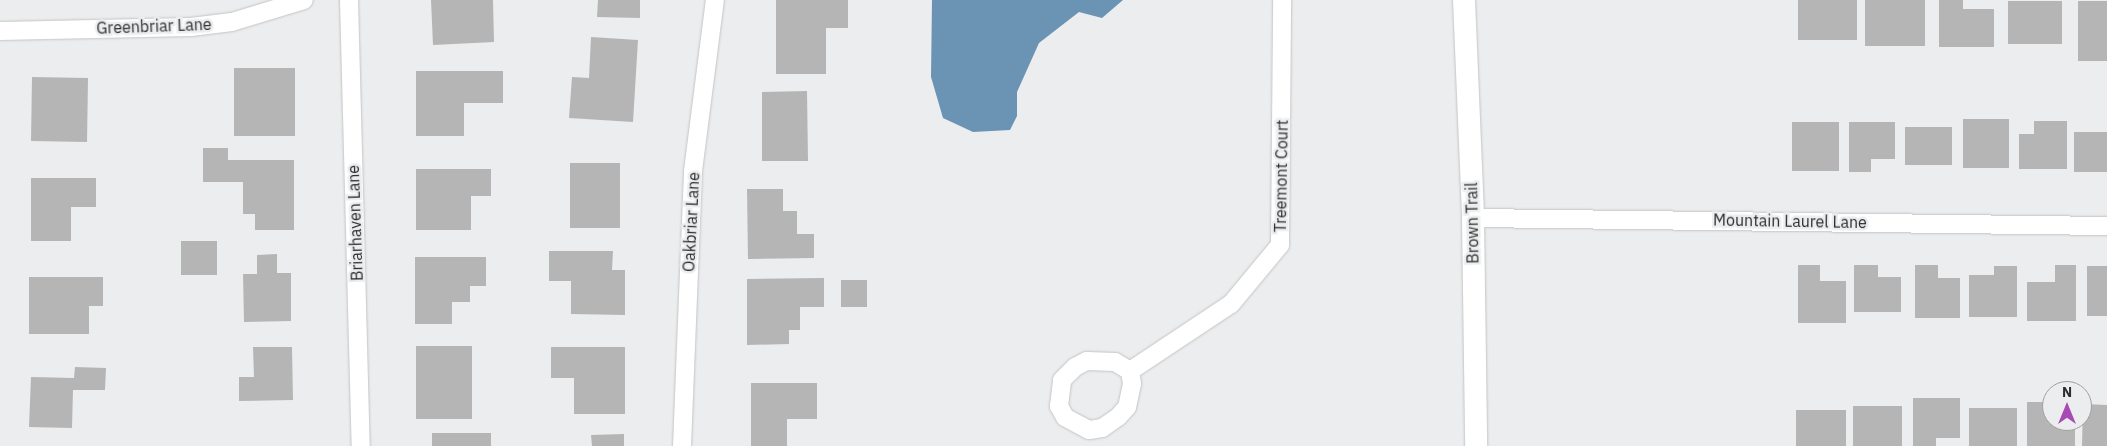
<!DOCTYPE html>
<style>
body{margin:0}
#map{position:relative;width:2107px;height:446px;overflow:hidden;background:#ecedee;font-family:"IBM Plex Sans",sans-serif}
div>[style]{position:absolute}
[style*='--x']{left:calc(var(--x)*1px);top:calc(var(--y)*1px);width:calc(var(--w)*1px);rotate:calc(var(--a)*1deg)}
.water>*{inset:0;background:#6b93b3}
.building>*{inset:0;background:#b6b5b5}
.roads{filter:drop-shadow(0 0 1px #c4c4c5) drop-shadow(0 0 1px #c4c4c5)}
.minor>*{height:18px;margin:-9px;padding:0 9px;transform-origin:9px;border-radius:9px;background:#fff}
.tertiary>*{height:22px;margin:-11px;padding:0 11px;transform-origin:11px;border-radius:11px;background:#fff}
span{translate:-50% -50%;white-space:nowrap;text-align:center;line-height:1.15;-webkit-text-stroke:5px #ecedee;paint-order:stroke}
.street-label{font-size:16px;color:#2d2d2d}
.north{position:absolute;left:2042px;top:381px;width:50px;height:50px;box-sizing:border-box;background:#ecedee;border:1px solid #a0a0a1;border-radius:50%;rotate:0deg;font-size:14px;font-weight:700;line-height:20px;text-align:center;color:#2d2d2d}
.north::after{content:'';display:block;margin:auto;width:18px;height:22px;background:#a74ab4;clip-path:polygon(50% 0,100% 100%,50% 72%,0 100%)}
</style>
<div id="map">
<div class="water">
<i style="clip-path:polygon(932px 0,1123px 0,1102px 18px,1079px 12px,1039px 43px,1017px 92px,1017px 116px,1010px 130px,973px 132px,943px 118px,931px 77px)"></i>
</div>
<div class="building">
<i style="clip-path:polygon(431px 0,493px 0,494px 42px,433px 45px)"></i>
<i style="clip-path:polygon(598px 0,640px 0,640px 18px,597px 17px)"></i>
<i style="clip-path:polygon(776px 0,848px 0,848px 28px,826px 28px,826px 74px,776px 74px)"></i>
<i style="clip-path:polygon(1798px 0,1857px 0,1857px 40px,1798px 40px)"></i>
<i style="clip-path:polygon(1865px 0,1925px 0,1925px 46px,1865px 46px)"></i>
<i style="clip-path:polygon(1939px 0,1963px 0,1963px 9px,1994px 9px,1994px 47px,1939px 47px)"></i>
<i style="clip-path:polygon(2008px 1px,2062px 1px,2062px 44px,2008px 44px)"></i>
<i style="clip-path:polygon(2078px 1px,2107px 1px,2107px 61px,2078px 61px)"></i>
<i style="clip-path:polygon(591px 37px,638px 40px,633px 122px,569px 118px,572px 77px,589px 78px)"></i>
<i style="clip-path:polygon(234px 68px,295px 68px,295px 136px,234px 136px)"></i>
<i style="clip-path:polygon(416px 71px,503px 71px,503px 103px,464px 103px,464px 136px,416px 136px)"></i>
<i style="clip-path:polygon(32px 77px,88px 78px,87px 142px,31px 141px)"></i>
<i style="clip-path:polygon(807px 91px,808px 161px,762px 161px,762px 92px)"></i>
<i style="clip-path:polygon(1963px 119px,2009px 119px,2009px 168px,1963px 168px)"></i>
<i style="clip-path:polygon(2034px 121px,2067px 121px,2067px 169px,2019px 169px,2019px 134px,2034px 134px)"></i>
<i style="clip-path:polygon(1792px 122px,1839px 122px,1839px 171px,1792px 171px)"></i>
<i style="clip-path:polygon(1849px 122px,1895px 122px,1895px 159px,1871px 159px,1871px 172px,1849px 172px)"></i>
<i style="clip-path:polygon(1905px 127px,1952px 127px,1952px 165px,1905px 165px)"></i>
<i style="clip-path:polygon(2074px 132px,2107px 132px,2107px 172px,2074px 172px)"></i>
<i style="clip-path:polygon(203px 148px,228px 148px,228px 160px,294px 160px,294px 230px,255px 230px,255px 214px,243px 214px,243px 182px,203px 182px)"></i>
<i style="clip-path:polygon(570px 163px,620px 163px,620px 228px,570px 228px)"></i>
<i style="clip-path:polygon(416px 169px,491px 169px,491px 196px,471px 196px,471px 230px,416px 230px)"></i>
<i style="clip-path:polygon(31px 178px,96px 178px,96px 207px,71px 207px,71px 241px,31px 241px)"></i>
<i style="clip-path:polygon(747px 189px,783px 189px,783px 211px,797px 211px,797px 234px,814px 234px,814px 258px,748px 259px)"></i>
<i style="clip-path:polygon(181px 241px,217px 241px,217px 275px,181px 275px)"></i>
<i style="clip-path:polygon(549px 251px,613px 251px,612px 270px,625px 270px,625px 315px,571px 314px,571px 281px,549px 281px)"></i>
<i style="clip-path:polygon(277px 254px,277px 273px,291px 273px,291px 321px,244px 322px,243px 274px,257px 274px,257px 255px)"></i>
<i style="clip-path:polygon(415px 257px,486px 257px,486px 286px,470px 286px,470px 302px,452px 302px,452px 324px,415px 324px)"></i>
<i style="clip-path:polygon(1798px 265px,1820px 265px,1820px 281px,1846px 281px,1846px 323px,1798px 323px)"></i>
<i style="clip-path:polygon(1854px 265px,1878px 265px,1878px 277px,1901px 277px,1901px 312px,1854px 312px)"></i>
<i style="clip-path:polygon(1915px 265px,1938px 265px,1938px 278px,1960px 278px,1960px 318px,1915px 318px)"></i>
<i style="clip-path:polygon(2055px 265px,2076px 265px,2076px 321px,2027px 321px,2027px 282px,2055px 282px)"></i>
<i style="clip-path:polygon(1994px 266px,2017px 266px,2017px 317px,1969px 317px,1969px 275px,1994px 275px)"></i>
<i style="clip-path:polygon(2087px 266px,2107px 266px,2107px 316px,2087px 316px)"></i>
<i style="clip-path:polygon(29px 277px,103px 277px,103px 306px,89px 306px,89px 334px,29px 334px)"></i>
<i style="clip-path:polygon(824px 278px,824px 307px,800px 307px,800px 330px,789px 330px,789px 344px,747px 345px,747px 279px)"></i>
<i style="clip-path:polygon(841px 280px,867px 280px,867px 307px,841px 307px)"></i>
<i style="clip-path:polygon(416px 346px,472px 346px,472px 419px,416px 419px)"></i>
<i style="clip-path:polygon(253px 347px,292px 347px,293px 400px,239px 401px,239px 377px,254px 377px)"></i>
<i style="clip-path:polygon(551px 347px,625px 347px,625px 414px,574px 414px,574px 378px,551px 378px)"></i>
<i style="clip-path:polygon(75px 367px,106px 368px,105px 390px,73px 390px,72px 428px,29px 427px,31px 377px,74px 378px)"></i>
<i style="clip-path:polygon(751px 383px,817px 383px,817px 419px,787px 419px,787px 446px,751px 446px)"></i>
<i style="clip-path:polygon(1913px 398px,1960px 398px,1960px 438px,1936px 438px,1936px 446px,1913px 446px)"></i>
<i style="clip-path:polygon(2027px 402px,2052px 402px,2052px 421px,2075px 421px,2075px 446px,2027px 446px)"></i>
<i style="clip-path:polygon(2083px 404px,2107px 405px,2107px 446px,2082px 446px)"></i>
<i style="clip-path:polygon(1853px 406px,1902px 406px,1902px 446px,1853px 446px)"></i>
<i style="clip-path:polygon(1969px 408px,2017px 408px,2017px 446px,1969px 446px)"></i>
<i style="clip-path:polygon(1796px 410px,1846px 410px,1846px 446px,1796px 446px)"></i>
<i style="clip-path:polygon(432px 433px,491px 433px,491px 446px,432px 446px)"></i>
<i style="clip-path:polygon(624px 434px,624px 446px,592px 446px,591px 435px)"></i>
</div>
<div class="roads">
<div class="minor">
<i style="--x:349;--y:0;--w:446;--a:88.5"></i>
<i style="--x:0;--y:31;--w:191;--a:-1.2"></i>
<i style="--x:191;--y:27;--w:41;--a:-7"></i>
<i style="--x:232;--y:22;--w:75;--a:-17"></i>
<i style="--x:1473;--y:218;--w:634;--a:0.72"></i>
<i style="--x:1087;--y:361;--w:28;--a:2"></i>
<i style="--x:1115;--y:362;--w:17;--a:31"></i>
<i style="--x:1130;--y:371;--w:13;--a:81"></i>
<i style="--x:1132;--y:384;--w:24;--a:102"></i>
<i style="--x:1127;--y:407;--w:13;--a:132"></i>
<i style="--x:1118;--y:417;--w:19;--a:145"></i>
<i style="--x:1102;--y:428;--w:13;--a:171"></i>
<i style="--x:1089;--y:430;--w:27;--a:-152"></i>
<i style="--x:1065;--y:417;--w:13;--a:-119"></i>
<i style="--x:1059;--y:406;--w:26;--a:-83"></i>
<i style="--x:1062;--y:380;--w:18;--a:-45"></i>
<i style="--x:1075;--y:367;--w:13;--a:-27"></i>
<i style="--x:1130;--y:371;--w:121;--a:-33.6"></i>
<i style="--x:1231;--y:304;--w:77;--a:-50.3"></i>
<i style="--x:1280;--y:245;--w:245;--a:-89.5"></i>
<i style="--x:682;--y:446;--w:275;--a:-87.7"></i>
<i style="--x:693;--y:171;--w:172;--a:-82.7"></i>
</div>
<div class="tertiary">
<i style="--x:1464;--y:0;--w:218;--a:87.6"></i>
<i style="--x:1473;--y:218;--w:228;--a:89.2"></i>
</div>
</div>
<div class="street-label">
<span style="left:154px;top:26px;rotate:-2deg">Greenbriar Lane</span>
<span style="left:1281px;top:176px;rotate:-89deg">Treemont Court</span>
<span style="left:1790px;top:221px;rotate:1deg">Mountain Laurel Lane</span>
<span style="left:691px;top:222px;rotate:-87deg">Oakbriar Lane</span>
<span style="left:355px;top:223px;rotate:-92deg">Briarhaven Lane</span>
<span style="left:1472px;top:223px;rotate:-91deg">Brown Trail</span>
</div>
<div class="north">N</div>
</div>
